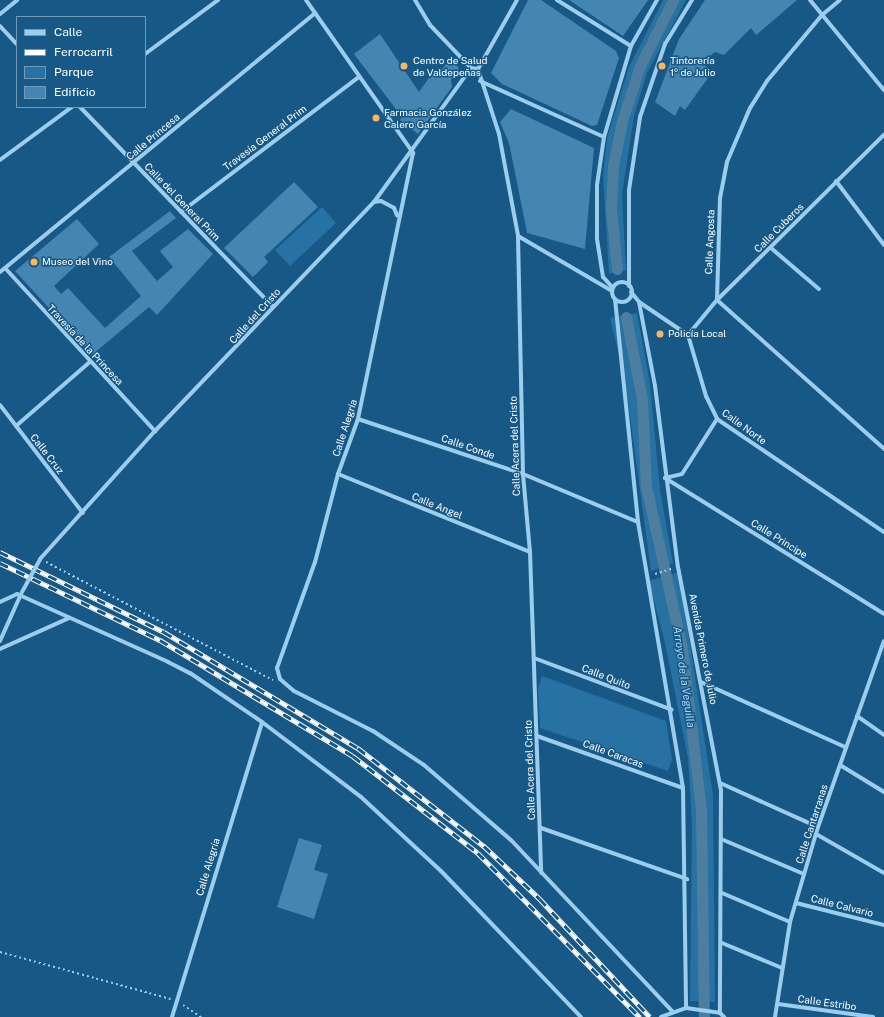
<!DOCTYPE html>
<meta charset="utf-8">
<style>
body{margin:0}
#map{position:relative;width:884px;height:1017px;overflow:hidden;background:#175886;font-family:"Public Sans",sans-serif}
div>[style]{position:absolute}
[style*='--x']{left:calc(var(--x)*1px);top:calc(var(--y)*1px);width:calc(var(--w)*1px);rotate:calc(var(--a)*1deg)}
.green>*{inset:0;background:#2772a3}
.canal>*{height:11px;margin:-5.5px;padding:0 5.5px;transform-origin:5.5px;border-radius:5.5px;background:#4e7e9f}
.building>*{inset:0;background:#4485b2}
.path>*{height:2px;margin-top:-1px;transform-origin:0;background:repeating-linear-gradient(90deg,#9dcded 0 2px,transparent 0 5px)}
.street>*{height:4px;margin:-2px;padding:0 2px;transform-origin:2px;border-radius:2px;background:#9dcded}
.street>.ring{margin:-2px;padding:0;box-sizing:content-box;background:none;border:4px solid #9dcded;border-radius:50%}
.rail>*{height:4.5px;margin-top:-2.25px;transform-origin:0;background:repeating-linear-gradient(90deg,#175886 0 9px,#fff 0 18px);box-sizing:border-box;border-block:1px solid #fff}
.street-bridge>*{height:4px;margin:-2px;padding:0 2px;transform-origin:2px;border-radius:2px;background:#9dcded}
.dots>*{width:11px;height:11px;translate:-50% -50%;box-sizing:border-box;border:2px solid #175886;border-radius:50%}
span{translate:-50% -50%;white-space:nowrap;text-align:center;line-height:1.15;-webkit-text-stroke:3px #175886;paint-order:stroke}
.poi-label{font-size:10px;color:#fff}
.left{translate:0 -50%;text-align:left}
.street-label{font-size:10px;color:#fff}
.water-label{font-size:11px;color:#a9d7f5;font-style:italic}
.legend{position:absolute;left:16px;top:16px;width:130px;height:92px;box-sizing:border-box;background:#175886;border:1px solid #749bb6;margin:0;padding:5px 7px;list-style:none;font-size:12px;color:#fff}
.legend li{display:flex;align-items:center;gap:8px;height:20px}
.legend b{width:20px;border:1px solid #749bb6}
</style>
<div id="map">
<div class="green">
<i style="clip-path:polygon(663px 0,686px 0,647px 73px,634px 116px,622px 194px,626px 270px,609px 274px,603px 176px,607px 138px,629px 67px)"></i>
<i style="clip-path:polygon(322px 207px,336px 223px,290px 266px,275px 250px)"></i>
<i style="clip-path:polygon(637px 313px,650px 384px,660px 490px,673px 563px,651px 571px,625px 379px,610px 318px)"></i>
<i style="clip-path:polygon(679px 572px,713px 795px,715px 1002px,690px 1001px,692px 824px,688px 758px,665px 643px,649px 581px)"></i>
<i style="clip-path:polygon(542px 676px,666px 721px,672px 760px,668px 771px,540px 728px,538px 689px)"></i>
</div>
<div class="canal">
<i style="--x:617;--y:269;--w:60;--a:-95.7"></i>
<i style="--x:611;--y:209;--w:43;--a:-87.3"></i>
<i style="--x:613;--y:166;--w:46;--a:-78.7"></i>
<i style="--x:622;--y:121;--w:58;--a:-71.9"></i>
<i style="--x:640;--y:66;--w:74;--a:-63.4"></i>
<i style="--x:626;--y:317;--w:84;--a:79"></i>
<i style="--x:642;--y:399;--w:87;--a:87.4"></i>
<i style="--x:646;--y:486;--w:166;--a:77.5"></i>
<i style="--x:682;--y:648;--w:162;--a:83.3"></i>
<i style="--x:701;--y:809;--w:208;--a:89.2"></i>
</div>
<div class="building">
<i style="clip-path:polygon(528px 0,541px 0,616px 51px,619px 58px,597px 125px,592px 126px,502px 84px,491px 73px)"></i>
<i style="clip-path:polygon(569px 0,648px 0,623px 36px)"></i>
<i style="clip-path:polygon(705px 0,797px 0,756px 35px,751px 28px,724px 55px,715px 52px,702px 63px,709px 69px,704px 76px,708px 78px,685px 110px,680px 106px,675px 116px,655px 102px,679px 39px)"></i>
<i style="clip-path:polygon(380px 34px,419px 92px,431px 75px,437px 76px,450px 59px,459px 68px,451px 80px,452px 87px,418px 134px,400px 120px,402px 117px,354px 54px)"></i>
<i style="clip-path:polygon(511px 109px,594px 148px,585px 249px,527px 233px,509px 143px,500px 122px)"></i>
<i style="clip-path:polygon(294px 182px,318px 207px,264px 257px,268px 262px,253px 277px,224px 248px)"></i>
<i style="clip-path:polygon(170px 211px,176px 218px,132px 251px,157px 281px,173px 267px,160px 251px,188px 229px,213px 254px,157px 315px,149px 307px,92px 355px,15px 271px,77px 219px,99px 244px,54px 286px,61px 294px,68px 288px,105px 328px,141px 296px,109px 257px)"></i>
<i style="clip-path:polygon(299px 838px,322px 845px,314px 870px,328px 874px,314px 919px,277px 907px)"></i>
</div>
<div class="path">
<i style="--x:46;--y:562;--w:256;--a:27.5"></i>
<i style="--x:655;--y:574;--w:17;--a:-17"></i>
<i style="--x:0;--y:952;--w:177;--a:15.4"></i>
<i style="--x:183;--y:1005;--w:22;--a:34"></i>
</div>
<div class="street">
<i style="--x:306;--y:0;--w:187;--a:55"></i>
<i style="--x:413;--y:153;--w:272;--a:101.7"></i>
<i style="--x:358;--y:419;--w:59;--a:110"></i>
<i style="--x:338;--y:474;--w:91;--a:104.6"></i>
<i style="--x:315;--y:562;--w:113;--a:109.7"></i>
<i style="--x:277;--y:668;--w:11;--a:75"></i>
<i style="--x:280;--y:679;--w:18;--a:41"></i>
<i style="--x:294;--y:691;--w:89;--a:26.9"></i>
<i style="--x:373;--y:731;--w:61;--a:33.7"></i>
<i style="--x:424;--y:765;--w:115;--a:40.8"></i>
<i style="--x:511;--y:840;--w:235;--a:46.7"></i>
<i style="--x:415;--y:0;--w:29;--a:59"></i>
<i style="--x:430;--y:25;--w:59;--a:46.4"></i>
<i style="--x:557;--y:0;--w:87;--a:31.9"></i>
<i style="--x:810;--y:0;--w:117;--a:50.6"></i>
<i style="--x:840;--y:0;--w:23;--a:140"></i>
<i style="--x:822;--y:15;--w:86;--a:129.8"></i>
<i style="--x:767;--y:81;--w:32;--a:122"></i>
<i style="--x:750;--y:108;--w:59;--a:113.1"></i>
<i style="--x:727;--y:162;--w:37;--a:101"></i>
<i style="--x:720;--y:198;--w:102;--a:91.7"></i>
<i style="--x:717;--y:300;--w:224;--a:41.7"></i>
<i style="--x:0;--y:14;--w:22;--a:-39"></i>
<i style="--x:0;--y:26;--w:25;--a:47"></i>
<i style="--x:145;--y:54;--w:91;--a:-36.5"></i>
<i style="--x:478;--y:69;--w:68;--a:72.1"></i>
<i style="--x:499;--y:134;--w:104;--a:79.4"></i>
<i style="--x:518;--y:236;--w:238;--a:88.8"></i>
<i style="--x:523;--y:474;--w:78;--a:84.9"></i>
<i style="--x:530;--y:552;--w:321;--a:88"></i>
<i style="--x:480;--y:81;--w:136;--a:24.3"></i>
<i style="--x:80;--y:107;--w:278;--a:46"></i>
<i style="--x:0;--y:160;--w:89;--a:-36.4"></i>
<i style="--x:836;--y:181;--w:80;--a:53.1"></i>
<i style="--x:374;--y:202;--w:7;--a:-8"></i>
<i style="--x:381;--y:201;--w:15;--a:28"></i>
<i style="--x:394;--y:208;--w:8;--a:67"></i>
<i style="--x:181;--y:212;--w:223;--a:-37.2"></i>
<i style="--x:518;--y:236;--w:109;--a:30.3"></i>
<i style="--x:771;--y:248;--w:63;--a:40.5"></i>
<i style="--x:5;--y:268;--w:222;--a:47.4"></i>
<i style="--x:0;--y:272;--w:408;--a:-39.4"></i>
<i class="ring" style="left:612px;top:282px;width:16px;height:16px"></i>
<i style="--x:629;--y:286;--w:96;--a:-90"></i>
<i style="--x:629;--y:190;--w:74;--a:-81.4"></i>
<i style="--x:640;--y:117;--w:77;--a:-71.1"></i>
<i style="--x:665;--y:44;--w:52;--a:-58.5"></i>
<i style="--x:613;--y:288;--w:15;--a:-132"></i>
<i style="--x:603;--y:277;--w:39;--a:-99"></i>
<i style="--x:597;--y:238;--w:53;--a:-90"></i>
<i style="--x:597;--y:185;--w:49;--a:-81.7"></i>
<i style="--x:604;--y:137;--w:95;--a:-73.5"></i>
<i style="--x:631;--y:46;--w:53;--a:-60.5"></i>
<i style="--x:631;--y:292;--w:13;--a:51"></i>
<i style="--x:639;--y:302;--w:86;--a:79.2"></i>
<i style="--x:655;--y:386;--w:182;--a:82.8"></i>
<i style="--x:678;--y:567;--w:228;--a:79.1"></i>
<i style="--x:721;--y:791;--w:222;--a:90.3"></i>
<i style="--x:615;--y:299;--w:224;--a:84.1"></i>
<i style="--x:638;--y:522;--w:270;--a:80.4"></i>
<i style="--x:683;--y:788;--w:220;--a:89.2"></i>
<i style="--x:639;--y:302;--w:59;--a:34"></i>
<i style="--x:688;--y:335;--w:64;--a:73.6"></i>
<i style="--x:706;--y:396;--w:25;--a:64"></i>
<i style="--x:717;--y:419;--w:202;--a:34.1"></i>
<i style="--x:688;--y:335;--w:45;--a:-50.4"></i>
<i style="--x:717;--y:300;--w:235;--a:-44.7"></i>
<i style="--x:0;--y:405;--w:136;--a:52.5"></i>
<i style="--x:358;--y:419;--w:174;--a:18.4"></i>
<i style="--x:523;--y:474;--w:125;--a:22.7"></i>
<i style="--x:16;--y:426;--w:98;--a:-40.9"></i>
<i style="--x:338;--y:474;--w:207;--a:22.1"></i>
<i style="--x:665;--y:478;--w:258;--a:31.8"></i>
<i style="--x:665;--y:478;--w:17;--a:-13"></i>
<i style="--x:682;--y:474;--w:65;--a:-57.5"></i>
<i style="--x:40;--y:559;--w:172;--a:-48.1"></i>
<i style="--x:155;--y:431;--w:317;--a:-46.3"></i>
<i style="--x:374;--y:202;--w:165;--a:-54.1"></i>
<i style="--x:471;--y:68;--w:7;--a:8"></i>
<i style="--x:478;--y:69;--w:79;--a:-60.5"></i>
<i style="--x:0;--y:602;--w:19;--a:-25"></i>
<i style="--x:17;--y:594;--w:166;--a:24.2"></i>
<i style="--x:168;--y:662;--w:25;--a:27"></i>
<i style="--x:190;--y:673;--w:87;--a:34.2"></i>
<i style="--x:262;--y:722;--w:124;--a:37.1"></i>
<i style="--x:361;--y:797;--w:109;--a:42.8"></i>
<i style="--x:441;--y:871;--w:202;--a:46.2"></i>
<i style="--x:0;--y:641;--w:51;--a:-65.9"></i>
<i style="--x:0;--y:649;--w:76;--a:-24.2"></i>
<i style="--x:534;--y:658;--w:147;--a:20.6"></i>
<i style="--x:701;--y:682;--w:158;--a:24.3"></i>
<i style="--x:857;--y:716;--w:33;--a:35"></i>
<i style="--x:537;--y:736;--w:155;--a:19.6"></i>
<i style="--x:840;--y:765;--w:52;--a:31.5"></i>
<i style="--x:720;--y:783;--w:107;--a:24.2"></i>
<i style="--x:541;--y:828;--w:155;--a:19.3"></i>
<i style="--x:816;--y:834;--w:78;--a:29.8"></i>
<i style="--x:721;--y:839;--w:90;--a:22.9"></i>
<i style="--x:722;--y:893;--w:74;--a:23.1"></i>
<i style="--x:796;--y:903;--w:91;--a:14"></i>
<i style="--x:722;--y:943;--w:65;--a:22.6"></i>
<i style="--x:778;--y:1004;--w:96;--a:7.8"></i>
<i style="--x:172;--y:1017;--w:308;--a:-73"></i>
<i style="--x:661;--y:1017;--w:27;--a:-20"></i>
<i style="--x:686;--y:1008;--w:34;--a:8"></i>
<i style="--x:720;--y:1013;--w:6;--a:45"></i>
<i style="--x:775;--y:1017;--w:96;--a:-81"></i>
<i style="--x:790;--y:922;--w:99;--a:-73.6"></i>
<i style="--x:818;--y:827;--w:197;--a:-70.5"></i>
</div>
<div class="rail">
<i style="--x:0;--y:552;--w:182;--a:26"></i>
<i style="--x:164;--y:632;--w:226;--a:30.9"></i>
<i style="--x:358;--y:748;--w:160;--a:37.9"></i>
<i style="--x:484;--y:846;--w:77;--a:43.4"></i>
<i style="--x:540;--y:899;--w:161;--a:47"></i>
<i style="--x:0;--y:563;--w:178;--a:25.7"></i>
<i style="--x:160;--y:640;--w:225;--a:31"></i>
<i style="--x:353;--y:756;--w:158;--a:37.8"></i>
<i style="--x:478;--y:853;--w:231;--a:45.4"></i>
</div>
<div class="street-bridge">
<i style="--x:22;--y:592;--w:38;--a:-61"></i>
</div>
<div class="dots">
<i style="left:404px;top:66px;background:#ffb659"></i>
<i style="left:662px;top:66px;background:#ffb659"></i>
<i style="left:376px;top:118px;background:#ffb659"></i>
<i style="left:34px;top:262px;background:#ffb659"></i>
<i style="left:660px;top:334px;background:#ffb659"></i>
</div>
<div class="poi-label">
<span class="left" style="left:413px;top:66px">Centro de Salud<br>de Valdepeñas</span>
<span class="left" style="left:670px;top:66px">Tintorería<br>1º de Julio</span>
<span class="left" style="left:384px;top:118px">Farmacia González<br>Calero García</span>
<span class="left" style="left:42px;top:262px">Museo del Vino</span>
<span class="left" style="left:668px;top:334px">Policía Local</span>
</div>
<div class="street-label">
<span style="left:153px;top:137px;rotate:-40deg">Calle Princesa</span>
<span style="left:265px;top:138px;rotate:-37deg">Travesía General Prim</span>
<span style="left:182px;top:202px;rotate:46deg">Calle del General Prim</span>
<span style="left:779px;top:228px;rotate:-45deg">Calle Cuberos</span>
<span style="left:710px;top:242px;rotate:-88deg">Calle Angosta</span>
<span style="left:255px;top:316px;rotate:-48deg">Calle del Cristo</span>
<span style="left:85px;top:345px;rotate:47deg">Travesía de la Princesa</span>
<span style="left:744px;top:427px;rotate:36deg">Calle Norte</span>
<span style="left:345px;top:428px;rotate:-72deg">Calle Alegría</span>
<span style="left:515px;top:446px;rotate:-92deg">Calle Acera del Cristo</span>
<span style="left:468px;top:447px;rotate:19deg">Calle Conde</span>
<span style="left:47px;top:454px;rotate:52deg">Calle Cruz</span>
<span style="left:437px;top:506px;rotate:22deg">Calle Angel</span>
<span style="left:779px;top:539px;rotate:32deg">Calle Principe</span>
<span style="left:703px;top:649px;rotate:79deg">Avenida Primero de Julio</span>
<span style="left:606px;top:677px;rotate:21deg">Calle Quito</span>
<span style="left:613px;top:754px;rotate:20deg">Calle Caracas</span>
<span style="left:530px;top:770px;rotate:-92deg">Calle Acera del Cristo</span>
<span style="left:812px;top:824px;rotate:-72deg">Calle Cantarranas</span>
<span style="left:208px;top:867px;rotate:-73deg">Calle Alegría</span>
<span style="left:842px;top:906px;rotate:14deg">Calle Calvario</span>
<span style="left:827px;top:1003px;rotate:8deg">Calle Estribo</span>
</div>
<div class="water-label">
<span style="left:684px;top:677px;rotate:82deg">Arroyo de la Veguilla</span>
</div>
<ul class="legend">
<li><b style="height:5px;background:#9dcded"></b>Calle</li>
<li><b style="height:5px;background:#fff"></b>Ferrocarril</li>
<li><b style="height:11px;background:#2772a3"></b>Parque</li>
<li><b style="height:11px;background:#4485b2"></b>Edificio</li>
</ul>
</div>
